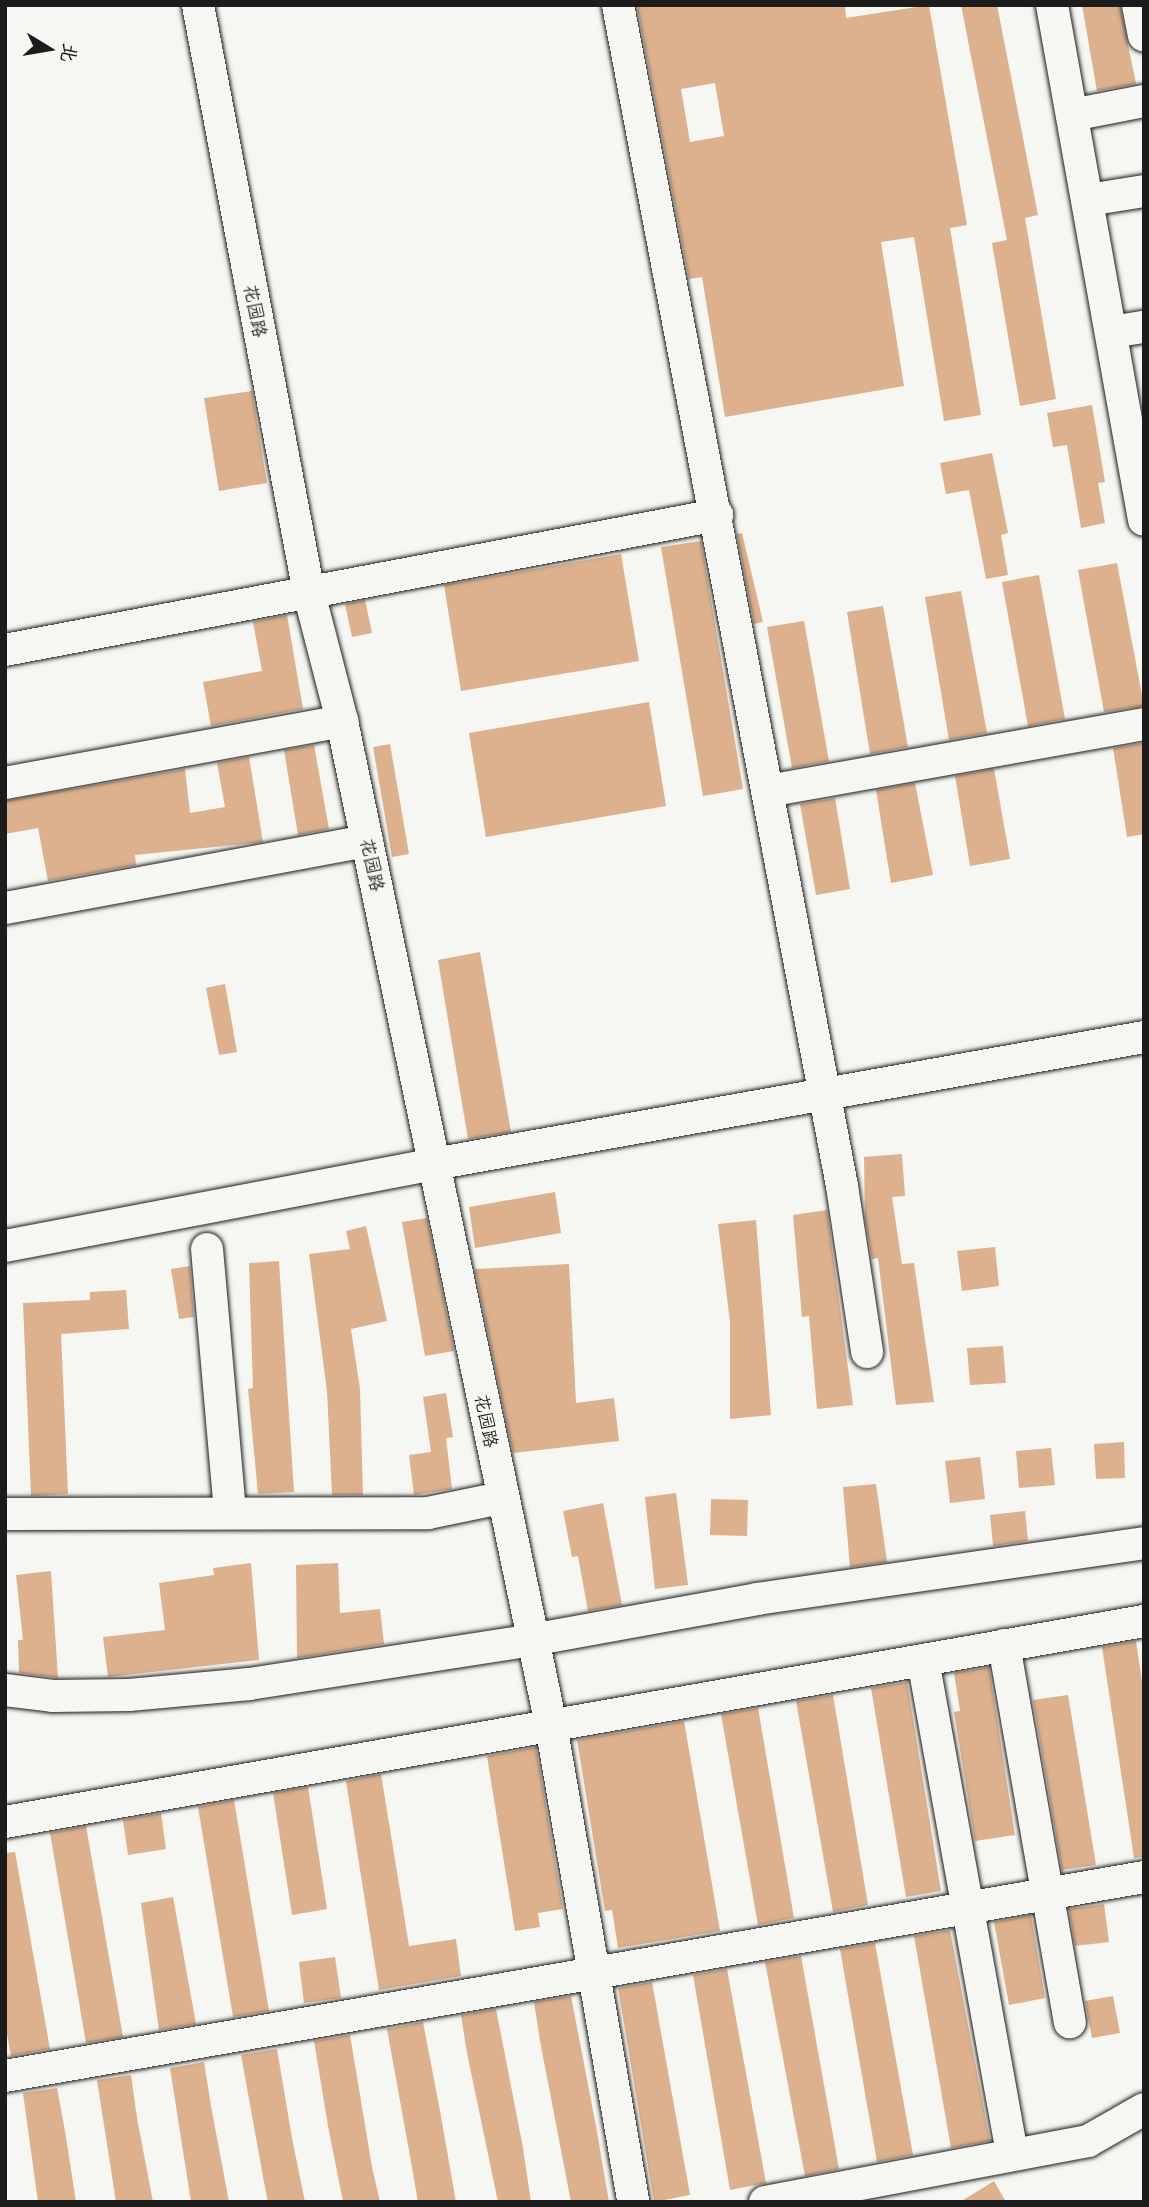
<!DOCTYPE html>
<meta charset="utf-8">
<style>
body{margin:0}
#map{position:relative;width:1149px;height:2207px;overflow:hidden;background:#f6f6f2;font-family:Delius,"LXGW WenKai TC",sans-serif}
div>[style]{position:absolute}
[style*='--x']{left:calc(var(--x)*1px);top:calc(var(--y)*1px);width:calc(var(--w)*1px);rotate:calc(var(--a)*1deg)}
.building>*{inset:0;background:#ddb18e}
.roads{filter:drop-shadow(0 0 2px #1c1c1c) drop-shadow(0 0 2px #1c1c1c)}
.minor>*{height:32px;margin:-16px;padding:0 16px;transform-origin:16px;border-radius:16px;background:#f6f6f2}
span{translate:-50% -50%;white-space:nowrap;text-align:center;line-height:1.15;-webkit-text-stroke:6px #f6f6f2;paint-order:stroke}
.street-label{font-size:18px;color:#1c1c1c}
.frame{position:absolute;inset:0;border:7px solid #1c1c1c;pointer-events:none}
.north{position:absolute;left:14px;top:14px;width:70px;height:70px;-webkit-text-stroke:5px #f6f6f2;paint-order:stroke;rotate:101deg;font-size:19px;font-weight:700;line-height:28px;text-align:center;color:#1c1c1c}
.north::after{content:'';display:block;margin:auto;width:24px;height:32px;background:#1c1c1c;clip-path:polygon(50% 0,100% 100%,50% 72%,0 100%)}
</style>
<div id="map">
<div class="building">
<i style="clip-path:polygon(evenodd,637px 5px,845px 5px,846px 18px,929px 5px,967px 225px,950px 228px,981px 415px,944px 421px,914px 237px,881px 242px,904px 386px,725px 417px,702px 277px,689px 279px,637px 5px,715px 83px,724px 136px,690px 142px,681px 89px,715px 83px)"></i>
<i style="clip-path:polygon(961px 5px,997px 5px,1038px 215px,1025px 218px,1056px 399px,1020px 406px,992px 243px,1007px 240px)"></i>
<i style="clip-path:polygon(1082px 5px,1120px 5px,1136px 84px,1097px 91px)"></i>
<i style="clip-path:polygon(252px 391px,267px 483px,219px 491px,204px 398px)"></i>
<i style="clip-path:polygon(1092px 405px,1105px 482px,1098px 483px,1105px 523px,1081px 528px,1067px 445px,1053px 447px,1047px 413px)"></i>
<i style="clip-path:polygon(992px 453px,1008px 533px,1001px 535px,1008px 575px,986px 579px,969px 490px,946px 494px,940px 463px)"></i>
<i style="clip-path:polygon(742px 533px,763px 622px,754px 624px,737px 534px)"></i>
<i style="clip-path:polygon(701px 541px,743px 789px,703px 796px,661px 547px)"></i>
<i style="clip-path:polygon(621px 554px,639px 661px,461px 691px,444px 585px)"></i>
<i style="clip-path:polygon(1117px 563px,1144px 706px,1104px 712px,1078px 570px)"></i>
<i style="clip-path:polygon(1039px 575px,1065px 719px,1028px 726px,1002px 582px)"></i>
<i style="clip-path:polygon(961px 591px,987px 733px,949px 740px,925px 597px)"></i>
<i style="clip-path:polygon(365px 600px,372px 633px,352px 637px,345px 604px)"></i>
<i style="clip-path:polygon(883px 606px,908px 747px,870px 754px,847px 612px)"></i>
<i style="clip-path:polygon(287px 615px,303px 709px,211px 726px,203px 682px,262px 671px,253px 622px)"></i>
<i style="clip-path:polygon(804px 621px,829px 761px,792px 768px,767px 627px)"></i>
<i style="clip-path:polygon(649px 702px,666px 806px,486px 837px,469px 733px)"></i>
<i style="clip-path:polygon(1144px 743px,1144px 834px,1127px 837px,1113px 748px)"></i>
<i style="clip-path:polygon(390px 744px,409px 854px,392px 857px,373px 747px)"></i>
<i style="clip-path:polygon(314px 745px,329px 829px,298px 835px,284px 750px)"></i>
<i style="clip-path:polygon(249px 757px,263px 842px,135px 855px,136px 865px,48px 881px,38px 828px,5px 834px,5px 801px,185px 769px,190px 813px,225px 807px,217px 763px)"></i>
<i style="clip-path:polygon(994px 769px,1010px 859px,970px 866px,955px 776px)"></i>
<i style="clip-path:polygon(915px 783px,933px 875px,891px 883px,876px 790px)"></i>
<i style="clip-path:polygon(835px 798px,850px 889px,816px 895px,800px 804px)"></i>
<i style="clip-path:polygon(480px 952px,511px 1132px,468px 1139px,438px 960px)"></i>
<i style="clip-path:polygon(225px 984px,237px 1052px,219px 1055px,206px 988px)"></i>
<i style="clip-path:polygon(902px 1154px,905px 1196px,892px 1197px,902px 1264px,914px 1263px,934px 1402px,896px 1405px,878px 1258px,872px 1259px,865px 1219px,864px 1157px)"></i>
<i style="clip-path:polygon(555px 1192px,561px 1233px,475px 1248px,469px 1207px)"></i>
<i style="clip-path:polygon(827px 1210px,853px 1405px,817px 1409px,809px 1316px,802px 1317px,793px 1215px)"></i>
<i style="clip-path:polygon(427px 1218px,454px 1351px,425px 1356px,402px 1222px)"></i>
<i style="clip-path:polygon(756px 1220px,771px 1415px,730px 1419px,730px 1322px,718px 1224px)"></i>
<i style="clip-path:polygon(366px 1226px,387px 1321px,351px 1329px,360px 1389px,363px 1495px,332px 1495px,327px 1391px,309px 1254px,350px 1249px,346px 1231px)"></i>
<i style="clip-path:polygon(995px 1247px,999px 1286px,962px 1291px,957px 1251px)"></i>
<i style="clip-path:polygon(279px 1261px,294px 1492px,258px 1494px,248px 1389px,253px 1388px,249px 1263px)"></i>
<i style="clip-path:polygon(569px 1264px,576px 1403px,614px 1398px,619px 1441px,513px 1453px,475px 1269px)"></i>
<i style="clip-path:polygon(190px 1266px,194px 1317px,179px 1319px,171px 1269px)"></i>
<i style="clip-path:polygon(126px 1290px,129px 1329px,61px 1334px,68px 1494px,31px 1496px,23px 1303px,90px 1300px,90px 1292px)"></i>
<i style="clip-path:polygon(1003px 1346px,1006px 1383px,970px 1385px,967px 1348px)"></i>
<i style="clip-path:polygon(446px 1393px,453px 1437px,446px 1438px,452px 1489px,414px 1495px,409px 1455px,431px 1452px,423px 1397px)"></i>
<i style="clip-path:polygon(1124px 1442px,1125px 1478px,1096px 1479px,1094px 1444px)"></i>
<i style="clip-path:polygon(1051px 1448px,1055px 1485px,1019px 1488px,1016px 1451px)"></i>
<i style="clip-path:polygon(980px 1457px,985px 1499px,950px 1503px,945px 1461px)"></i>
<i style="clip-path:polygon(876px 1484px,887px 1562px,850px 1567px,843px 1487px)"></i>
<i style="clip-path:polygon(676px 1493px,688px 1585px,655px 1589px,645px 1497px)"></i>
<i style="clip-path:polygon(711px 1499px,748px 1500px,747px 1536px,710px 1535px)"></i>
<i style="clip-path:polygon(603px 1503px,622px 1605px,588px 1611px,578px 1556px,572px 1557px,563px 1511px)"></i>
<i style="clip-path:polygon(1025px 1511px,1028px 1541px,993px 1546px,990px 1515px)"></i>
<i style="clip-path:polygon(251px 1563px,259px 1660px,108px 1677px,103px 1637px,165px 1630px,159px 1583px,214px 1575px,213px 1568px)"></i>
<i style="clip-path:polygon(338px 1563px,340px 1613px,380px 1609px,384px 1644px,297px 1658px,296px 1565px)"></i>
<i style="clip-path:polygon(51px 1571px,58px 1678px,19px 1673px,18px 1640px,23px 1640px,16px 1575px)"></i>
<i style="clip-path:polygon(1136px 1641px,1144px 1695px,1144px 1857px,1134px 1858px,1102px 1647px)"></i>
<i style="clip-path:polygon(989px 1667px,1015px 1835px,975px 1841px,954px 1712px,960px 1711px,954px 1673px)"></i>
<i style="clip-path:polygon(907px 1682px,941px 1891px,906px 1897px,871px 1688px)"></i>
<i style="clip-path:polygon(833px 1695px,868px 1905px,833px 1912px,796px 1701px)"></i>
<i style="clip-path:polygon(1068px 1695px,1096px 1865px,1062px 1870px,1033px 1700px)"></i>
<i style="clip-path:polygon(758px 1708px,794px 1918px,758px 1925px,721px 1714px)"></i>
<i style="clip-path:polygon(684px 1721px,720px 1931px,618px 1948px,612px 1910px,605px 1911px,577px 1740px)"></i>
<i style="clip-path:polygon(536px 1747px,563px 1909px,538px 1913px,540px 1927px,515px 1931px,487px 1756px)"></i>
<i style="clip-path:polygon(381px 1774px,409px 1946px,456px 1939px,461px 1976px,379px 1990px,346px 1781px)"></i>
<i style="clip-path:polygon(308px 1787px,327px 1909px,292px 1915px,273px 1793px)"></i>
<i style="clip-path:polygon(234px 1800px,269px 2011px,233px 2017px,198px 1807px)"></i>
<i style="clip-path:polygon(161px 1813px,166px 1849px,128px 1855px,123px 1820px)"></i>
<i style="clip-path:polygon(86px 1826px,123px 2037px,86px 2043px,50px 1833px)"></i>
<i style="clip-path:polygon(15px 1852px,50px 2049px,11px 2056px,5px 2023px,5px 1853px)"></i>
<i style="clip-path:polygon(173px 1897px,196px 2024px,159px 2030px,141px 1903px)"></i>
<i style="clip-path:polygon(1104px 1904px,1109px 1942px,1075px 1946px,1069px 1909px)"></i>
<i style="clip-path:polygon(1031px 1915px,1045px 1998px,1009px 2005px,994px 1922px)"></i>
<i style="clip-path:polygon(950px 1930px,990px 2141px,951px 2148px,914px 1936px)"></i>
<i style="clip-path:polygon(875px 1943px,913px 2155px,877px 2162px,840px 1949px)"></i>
<i style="clip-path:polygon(801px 1956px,839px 2169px,805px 2176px,765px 1962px)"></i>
<i style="clip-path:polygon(335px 1957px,341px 1998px,304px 2003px,299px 1962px)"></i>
<i style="clip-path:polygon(727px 1969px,766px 2183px,730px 2190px,693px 1975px)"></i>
<i style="clip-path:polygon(652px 1982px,690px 2195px,654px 2202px,618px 1988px)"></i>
<i style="clip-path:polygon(571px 1996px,596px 2126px,609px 2202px,571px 2202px,540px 2041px,534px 2002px)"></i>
<i style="clip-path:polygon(1113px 1996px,1120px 2033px,1092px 2038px,1085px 2001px)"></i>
<i style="clip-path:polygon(496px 2009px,523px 2148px,531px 2202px,498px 2202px,467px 2053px,461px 2015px)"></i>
<i style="clip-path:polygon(423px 2022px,440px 2111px,456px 2202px,418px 2202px,410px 2156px,387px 2029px)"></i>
<i style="clip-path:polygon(350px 2035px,372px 2167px,380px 2202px,343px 2202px,328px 2126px,314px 2041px)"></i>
<i style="clip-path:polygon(277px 2049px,292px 2138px,305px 2202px,268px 2202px,264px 2182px,241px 2055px)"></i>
<i style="clip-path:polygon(204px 2062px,211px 2106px,229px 2202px,191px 2202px,170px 2068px)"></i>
<i style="clip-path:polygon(131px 2075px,137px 2118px,153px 2202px,116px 2202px,97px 2080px)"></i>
<i style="clip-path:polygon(57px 2088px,65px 2131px,76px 2202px,38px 2202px,23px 2093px)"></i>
<i style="clip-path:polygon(994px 2181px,1006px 2202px,960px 2202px)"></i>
</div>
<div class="roads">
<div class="minor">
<i style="--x:198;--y:5;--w:598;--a:79.31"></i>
<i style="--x:309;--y:593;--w:132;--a:75.5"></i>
<i style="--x:342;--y:721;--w:1026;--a:78.24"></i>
<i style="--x:551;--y:1725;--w:484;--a:80.2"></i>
<i style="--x:618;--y:5;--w:1202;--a:79.26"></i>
<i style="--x:842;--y:1186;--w:168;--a:81.4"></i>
<i style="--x:1052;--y:5;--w:523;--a:79.87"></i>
<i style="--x:1138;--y:5;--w:31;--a:79"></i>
<i style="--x:1072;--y:115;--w:73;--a:-11"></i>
<i style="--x:1088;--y:200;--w:57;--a:-9.1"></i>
<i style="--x:1111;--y:332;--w:33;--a:-9"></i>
<i style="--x:5;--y:650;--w:725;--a:-10.74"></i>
<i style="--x:5;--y:783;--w:343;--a:-10.4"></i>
<i style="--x:768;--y:791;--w:382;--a:-10.1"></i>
<i style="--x:5;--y:908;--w:368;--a:-10.5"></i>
<i style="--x:5;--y:1246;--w:437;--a:-10.8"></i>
<i style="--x:434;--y:1164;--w:721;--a:-10.14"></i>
<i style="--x:207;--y:1249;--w:264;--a:85"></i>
<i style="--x:5;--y:1514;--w:423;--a:-0.1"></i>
<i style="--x:428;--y:1513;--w:75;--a:-11.6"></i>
<i style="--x:1004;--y:1645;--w:383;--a:80.1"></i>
<i style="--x:923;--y:1660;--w:501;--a:79.77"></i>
<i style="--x:5;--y:1690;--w:48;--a:7.1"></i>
<i style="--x:53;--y:1696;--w:76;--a:-0.8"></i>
<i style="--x:129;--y:1695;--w:121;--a:-5.2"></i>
<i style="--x:249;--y:1684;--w:286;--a:-8.8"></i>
<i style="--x:532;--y:1640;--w:229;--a:-10.3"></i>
<i style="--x:757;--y:1599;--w:391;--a:-8.2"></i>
<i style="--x:5;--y:1822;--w:1157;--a:-10.01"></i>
<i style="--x:5;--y:2076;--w:1156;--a:-9.91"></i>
<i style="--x:765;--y:2202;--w:329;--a:-10.7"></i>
<i style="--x:1088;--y:2141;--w:64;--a:-29.7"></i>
</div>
</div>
<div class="street-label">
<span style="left:255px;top:311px;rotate:79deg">花园路</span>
<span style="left:372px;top:865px;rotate:78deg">花园路</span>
<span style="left:486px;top:1421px;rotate:79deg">花园路</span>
</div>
<div class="frame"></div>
<div class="north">北</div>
</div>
